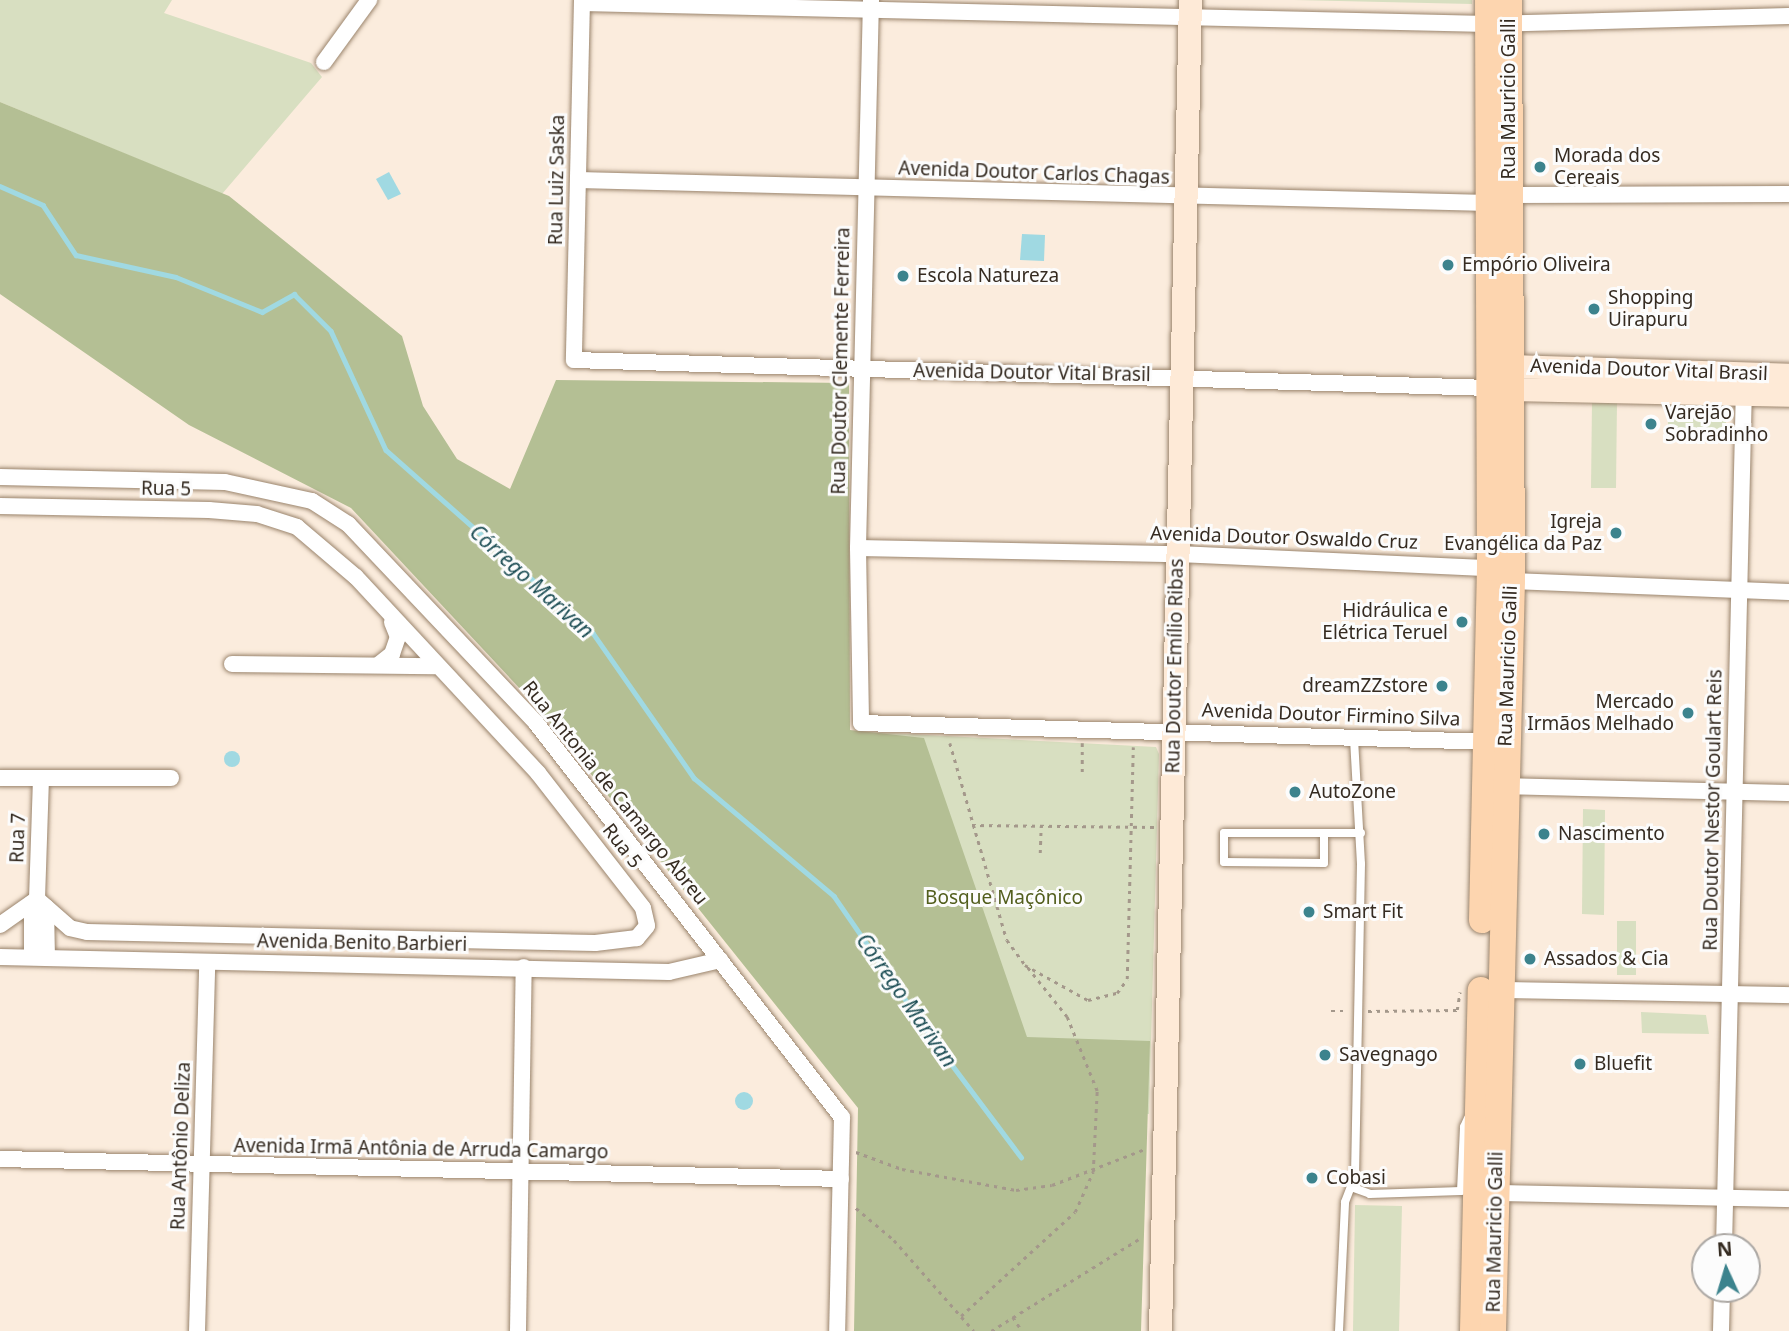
<!DOCTYPE html>
<meta charset="utf-8">
<style>
body{margin:0}
#map{position:relative;width:1789px;height:1331px;overflow:hidden;background:#fbecdd;font-family:"Noto Sans",sans-serif}
div>[style]{position:absolute}
[style*='--x']{left:calc(var(--x)*1px);top:calc(var(--y)*1px);width:calc(var(--w)*1px);rotate:calc(var(--a)*1deg)}
.green>*{inset:0;background:#d8dfc1}
.forest>*{inset:0;background:#b4bf94}
.water>*{inset:0;background:#a0d9e2}
.round{border-radius:50%}
.stream>*{height:4.5px;margin:-2.25px;padding:0 2.25px;transform-origin:2.25px;border-radius:2.25px;background:#a0d9e2}
.path>*{height:2.5px;margin-top:-1.25px;transform-origin:0;background:repeating-linear-gradient(90deg,#a4988b 0 3.5px,transparent 0 8.5px)}
.roads{filter:drop-shadow(0 0 2px #9a846c) drop-shadow(0 0 2px #9a846c)}
.lane>*{height:8px;margin:-4px;padding:0 4px;transform-origin:4px;border-radius:4px;background:#fff}
.street>*{height:16px;margin:-8px;padding:0 8px;transform-origin:8px;border-radius:8px;background:#fff}
.secondary>*{height:23px;margin:-11.5px;padding:0 11.5px;transform-origin:11.5px;border-radius:11.5px;background:#feead7}
.primary>*{height:26px;margin:-13px;padding:0 13px;transform-origin:13px;border-radius:13px;background:#fdd5af}
.dots>*{width:19px;height:19px;translate:-50% -50%;box-sizing:border-box;border:4px solid #fcfcfc;border-radius:50%}
span{translate:-50% -50%;white-space:nowrap;text-align:center;line-height:1.15;-webkit-text-stroke:6px #fcfcfc;paint-order:stroke}
.street-label{font-size:19px;color:#352b21}
.poi-label{font-size:19px;color:#352b21}
.left{translate:0 -50%;text-align:left}
.right{translate:-100% -50%;text-align:right}
.park-label{font-size:19px;color:#525e1d}
.water-label{font-size:21px;color:#1c4d54;font-style:italic}
.north{position:absolute;left:1691px;top:1233px;width:70px;height:70px;box-sizing:border-box;background:#fcfcfc;border:2px solid #aca8a4;border-radius:50%;rotate:356deg;font-size:19px;font-weight:700;line-height:28px;text-align:center;color:#352b21}
.north::after{content:'';display:block;margin:auto;width:24px;height:32px;background:#3c838d;clip-path:polygon(50% 0,100% 100%,50% 72%,0 100%)}
</style>
<div id="map">
<div class="green">
<i style="clip-path:polygon(0 0,172px 0,164px 13px,311px 63px,322px 77px,222px 194px,0 102px)"></i>
<i style="clip-path:polygon(1294px 0,1472px 0,1472px 4px)"></i>
<i style="clip-path:polygon(1592px 402px,1617px 402px,1616px 488px,1591px 488px)"></i>
<i style="clip-path:polygon(1668px 405px,1717px 405px,1726px 413px,1726px 430px,1668px 429px)"></i>
<i style="clip-path:polygon(850px 731px,1156px 747px,1159px 754px,1149px 1114px,858px 1108px)"></i>
<i style="clip-path:polygon(1583px 809px,1605px 810px,1604px 915px,1582px 914px)"></i>
<i style="clip-path:polygon(1617px 921px,1636px 921px,1636px 975px,1617px 975px)"></i>
<i style="clip-path:polygon(1641px 1012px,1706px 1015px,1709px 1034px,1642px 1033px)"></i>
<i style="clip-path:polygon(1355px 1205px,1402px 1206px,1399px 1331px,1353px 1331px)"></i>
</div>
<div class="forest">
<i style="clip-path:polygon(0 102px,229px 196px,402px 336px,423px 406px,457px 459px,510px 489px,556px 380px,849px 383px,850px 730px,924px 738px,1027px 1037px,1150px 1041px,1141px 1331px,854px 1331px,858px 1108px,538px 708px,351px 508px,189px 425px,0 294px)"></i>
</div>
<div class="water">
<i style="clip-path:polygon(389px 172px,401px 194px,388px 200px,376px 179px)"></i>
<i style="clip-path:polygon(1022px 234px,1045px 235px,1044px 261px,1020px 260px)"></i>
<i class="round" style="left:224px;top:751px;width:16px;height:16px"></i>
<i class="round" style="left:735px;top:1092px;width:18px;height:18px"></i>
</div>
<div class="stream">
<i style="--x:0;--y:186;--w:47;--a:23.8"></i>
<i style="--x:43;--y:205;--w:60;--a:56.6"></i>
<i style="--x:76;--y:255;--w:102;--a:12.4"></i>
<i style="--x:176;--y:277;--w:93;--a:22.1"></i>
<i style="--x:262;--y:312;--w:37;--a:-29"></i>
<i style="--x:294;--y:294;--w:52;--a:45"></i>
<i style="--x:331;--y:331;--w:131;--a:65.2"></i>
<i style="--x:386;--y:450;--w:276;--a:41.5"></i>
<i style="--x:593;--y:633;--w:177;--a:55.1"></i>
<i style="--x:694;--y:778;--w:183;--a:40.1"></i>
<i style="--x:834;--y:896;--w:173;--a:55.4"></i>
<i style="--x:932;--y:1038;--w:149;--a:53.2"></i>
</div>
<div class="path">
<i style="--x:950;--y:743;--w:205;--a:73.9"></i>
<i style="--x:1007;--y:940;--w:31;--a:54"></i>
<i style="--x:1025;--y:965;--w:72;--a:29.1"></i>
<i style="--x:1088;--y:1000;--w:30;--a:-14"></i>
<i style="--x:1117;--y:993;--w:17;--a:-54"></i>
<i style="--x:1127;--y:979;--w:232;--a:-88.5"></i>
<i style="--x:1082;--y:772;--w:29;--a:-90"></i>
<i style="--x:972;--y:825;--w:182;--a:0.6"></i>
<i style="--x:1040;--y:853;--w:27;--a:-88"></i>
<i style="--x:1331;--y:1011;--w:17;--a:0"></i>
<i style="--x:1368;--y:1011;--w:89;--a:-0.6"></i>
<i style="--x:1457;--y:1010;--w:18;--a:-81"></i>
<i style="--x:856;--y:1152;--w:49;--a:20.3"></i>
<i style="--x:902;--y:1169;--w:116;--a:10.4"></i>
<i style="--x:1016;--y:1190;--w:36;--a:-8"></i>
<i style="--x:1052;--y:1185;--w:100;--a:-21.2"></i>
<i style="--x:856;--y:1208;--w:50;--a:40.1"></i>
<i style="--x:894;--y:1240;--w:121;--a:48.7"></i>
<i style="--x:961;--y:1316;--w:154;--a:-42.4"></i>
<i style="--x:1075;--y:1212;--w:44;--a:-65.8"></i>
<i style="--x:1093;--y:1172;--w:81;--a:-87.2"></i>
<i style="--x:1097;--y:1091;--w:80;--a:-112.1"></i>
<i style="--x:1067;--y:1017;--w:64;--a:-128.7"></i>
<i style="--x:1013;--y:1317;--w:17;--a:57"></i>
<i style="--x:991;--y:1331;--w:178;--a:-31.9"></i>
</div>
<div class="roads">
<div class="lane">
<i style="--x:1324;--y:833;--w:30;--a:90"></i>
<i style="--x:1324;--y:863;--w:100;--a:-179.4"></i>
<i style="--x:1224;--y:862;--w:29;--a:-90"></i>
<i style="--x:1224;--y:833;--w:137;--a:0"></i>
<i style="--x:1351;--y:1187;--w:20;--a:20"></i>
<i style="--x:1370;--y:1194;--w:91;--a:-1.9"></i>
<i style="--x:1461;--y:1191;--w:64;--a:-87.3"></i>
<i style="--x:1464;--y:1127;--w:10;--a:-66"></i>
<i style="--x:1339;--y:1331;--w:129;--a:-87.3"></i>
<i style="--x:1345;--y:1202;--w:28;--a:-69"></i>
<i style="--x:1355;--y:1176;--w:312;--a:-88.9"></i>
<i style="--x:1361;--y:864;--w:126;--a:-93.2"></i>
</div>
<div class="street">
<i style="--x:582;--y:0;--w:360;--a:91.3"></i>
<i style="--x:574;--y:360;--w:916;--a:1.75"></i>
<i style="--x:871;--y:0;--w:548;--a:91.36"></i>
<i style="--x:858;--y:548;--w:175;--a:89"></i>
<i style="--x:861;--y:723;--w:633;--a:1.72"></i>
<i style="--x:582;--y:3;--w:906;--a:1.33"></i>
<i style="--x:1488;--y:24;--w:301;--a:-1.5"></i>
<i style="--x:324;--y:62;--w:77;--a:-54"></i>
<i style="--x:578;--y:180;--w:911;--a:1.45"></i>
<i style="--x:1509;--y:195;--w:280;--a:-0.2"></i>
<i style="--x:0;--y:477;--w:225;--a:1.3"></i>
<i style="--x:225;--y:482;--w:89;--a:12.3"></i>
<i style="--x:312;--y:501;--w:43;--a:32.6"></i>
<i style="--x:348;--y:524;--w:274;--a:46.6"></i>
<i style="--x:536;--y:723;--w:499;--a:52.2"></i>
<i style="--x:842;--y:1117;--w:214;--a:91.3"></i>
<i style="--x:0;--y:506;--w:209;--a:1.1"></i>
<i style="--x:209;--y:510;--w:48;--a:4.8"></i>
<i style="--x:257;--y:514;--w:42;--a:18"></i>
<i style="--x:297;--y:527;--w:77;--a:40.3"></i>
<i style="--x:356;--y:577;--w:267;--a:47.1"></i>
<i style="--x:538;--y:773;--w:171;--a:52.1"></i>
<i style="--x:643;--y:908;--w:18;--a:77"></i>
<i style="--x:647;--y:926;--w:16;--a:130"></i>
<i style="--x:637;--y:938;--w:42;--a:173.2"></i>
<i style="--x:595;--y:943;--w:508;--a:-178.76"></i>
<i style="--x:87;--y:932;--w:17;--a:-167"></i>
<i style="--x:70;--y:928;--w:44;--a:-138.7"></i>
<i style="--x:37;--y:899;--w:45;--a:144.9"></i>
<i style="--x:858;--y:548;--w:320;--a:1.1"></i>
<i style="--x:1178;--y:554;--w:312;--a:2.6"></i>
<i style="--x:1490;--y:568;--w:26;--a:31"></i>
<i style="--x:1512;--y:581;--w:277;--a:2.3"></i>
<i style="--x:232;--y:664;--w:203;--a:0.6"></i>
<i style="--x:378;--y:665;--w:18;--a:-38"></i>
<i style="--x:392;--y:654;--w:18;--a:-71"></i>
<i style="--x:398;--y:637;--w:16;--a:-112"></i>
<i style="--x:0;--y:778;--w:171;--a:0"></i>
<i style="--x:1498;--y:786;--w:291;--a:1.4"></i>
<i style="--x:37;--y:899;--w:121;--a:-88.1"></i>
<i style="--x:32;--y:903;--w:54;--a:90"></i>
<i style="--x:46;--y:907;--w:50;--a:88.9"></i>
<i style="--x:0;--y:957;--w:669;--a:1.28"></i>
<i style="--x:669;--y:972;--w:53;--a:-13"></i>
<i style="--x:1499;--y:990;--w:290;--a:1"></i>
<i style="--x:0;--y:1159;--w:841;--a:1.36"></i>
<i style="--x:1496;--y:1193;--w:293;--a:1.2"></i>
<i style="--x:1724;--y:1247;--w:864;--a:-88.67"></i>
<i style="--x:197;--y:1331;--w:369;--a:-88.4"></i>
<i style="--x:518;--y:1331;--w:364;--a:-89.1"></i>
<i style="--x:1721;--y:1331;--w:42;--a:-88.6"></i>
</div>
<div class="secondary">
<i style="--x:1510;--y:366;--w:279;--a:1.8"></i>
<i style="--x:1510;--y:389;--w:279;--a:1.2"></i>
<i style="--x:1160;--y:1331;--w:1331;--a:-88.71"></i>
</div>
<div class="primary">
<i style="--x:1482;--y:920;--w:352;--a:-88.7"></i>
<i style="--x:1490;--y:568;--w:568;--a:-90.2"></i>
<i style="--x:1473;--y:1331;--w:341;--a:-88.7"></i>
<i style="--x:1493;--y:1331;--w:750;--a:-88.55"></i>
<i style="--x:1512;--y:581;--w:581;--a:-90.3"></i>
</div>
</div>
<div class="dots">
<i style="left:1540px;top:167px;background:#3c838d"></i>
<i style="left:1448px;top:265px;background:#3c838d"></i>
<i style="left:903px;top:276px;background:#3c838d"></i>
<i style="left:1594px;top:309px;background:#3c838d"></i>
<i style="left:1651px;top:424px;background:#3c838d"></i>
<i style="left:1616px;top:533px;background:#3c838d"></i>
<i style="left:1462px;top:622px;background:#3c838d"></i>
<i style="left:1442px;top:686px;background:#3c838d"></i>
<i style="left:1688px;top:713px;background:#3c838d"></i>
<i style="left:1295px;top:792px;background:#3c838d"></i>
<i style="left:1544px;top:834px;background:#3c838d"></i>
<i style="left:1309px;top:912px;background:#3c838d"></i>
<i style="left:1530px;top:959px;background:#3c838d"></i>
<i style="left:1325px;top:1055px;background:#3c838d"></i>
<i style="left:1580px;top:1064px;background:#3c838d"></i>
<i style="left:1312px;top:1178px;background:#3c838d"></i>
</div>
<div class="street-label">
<span style="left:1509px;top:99px;rotate:-90deg">Rua Mauricio Galli</span>
<span style="left:1034px;top:173px;rotate:2deg">Avenida Doutor Carlos Chagas</span>
<span style="left:557px;top:180px;rotate:-89deg">Rua Luiz Saska</span>
<span style="left:841px;top:361px;rotate:-89deg">Rua Doutor Clemente Ferreira</span>
<span style="left:1649px;top:370px;rotate:2deg">Avenida Doutor Vital Brasil</span>
<span style="left:1032px;top:373px;rotate:1deg">Avenida Doutor Vital Brasil</span>
<span style="left:166px;top:489px;rotate:1deg">Rua 5</span>
<span style="left:1284px;top:538px;rotate:2deg">Avenida Doutor Oswaldo Cruz</span>
<span style="left:1175px;top:666px;rotate:-89deg">Rua Doutor Emílio Ribas</span>
<span style="left:1508px;top:666px;rotate:-88deg">Rua Mauricio Galli</span>
<span style="left:1331px;top:715px;rotate:2deg">Avenida Doutor Firmino Silva</span>
<span style="left:615px;top:793px;rotate:51deg">Rua Antonia de Camargo Abreu</span>
<span style="left:1713px;top:810px;rotate:-89deg">Rua Doutor Nestor Goulart Reis</span>
<span style="left:18px;top:838px;rotate:-88deg">Rua 7</span>
<span style="left:622px;top:846px;rotate:52deg">Rua 5</span>
<span style="left:362px;top:943px;rotate:1deg">Avenida Benito Barbieri</span>
<span style="left:181px;top:1146px;rotate:-88deg">Rua Antônio Deliza</span>
<span style="left:421px;top:1149px;rotate:1deg">Avenida Irmã Antônia de Arruda Camargo</span>
<span style="left:1495px;top:1232px;rotate:-89deg">Rua Mauricio Galli</span>
</div>
<div class="poi-label">
<span class="left" style="left:1554px;top:167px">Morada dos<br>Cereais</span>
<span class="left" style="left:1462px;top:265px">Empório Oliveira</span>
<span class="left" style="left:917px;top:276px">Escola Natureza</span>
<span class="left" style="left:1608px;top:309px">Shopping<br>Uirapuru</span>
<span class="left" style="left:1665px;top:424px">Varejão<br>Sobradinho</span>
<span class="right" style="left:1602px;top:533px">Igreja<br>Evangélica da Paz</span>
<span class="right" style="left:1448px;top:622px">Hidráulica e<br>Elétrica Teruel</span>
<span class="right" style="left:1428px;top:686px">dreamZZstore</span>
<span class="right" style="left:1674px;top:713px">Mercado<br>Irmãos Melhado</span>
<span class="left" style="left:1309px;top:792px">AutoZone</span>
<span class="left" style="left:1558px;top:834px">Nascimento</span>
<span class="left" style="left:1323px;top:912px">Smart Fit</span>
<span class="left" style="left:1544px;top:959px">Assados &amp; Cia</span>
<span class="left" style="left:1339px;top:1055px">Savegnago</span>
<span class="left" style="left:1594px;top:1064px">Bluefit</span>
<span class="left" style="left:1326px;top:1178px">Cobasi</span>
</div>
<div class="park-label">
<span style="left:1004px;top:898px">Bosque Maçônico</span>
</div>
<div class="water-label">
<span style="left:532px;top:581px;rotate:42deg">Córrego Marivan</span>
<span style="left:907px;top:1000px;rotate:55deg">Córrego Marivan</span>
</div>
<div class="north">N</div>
</div>
